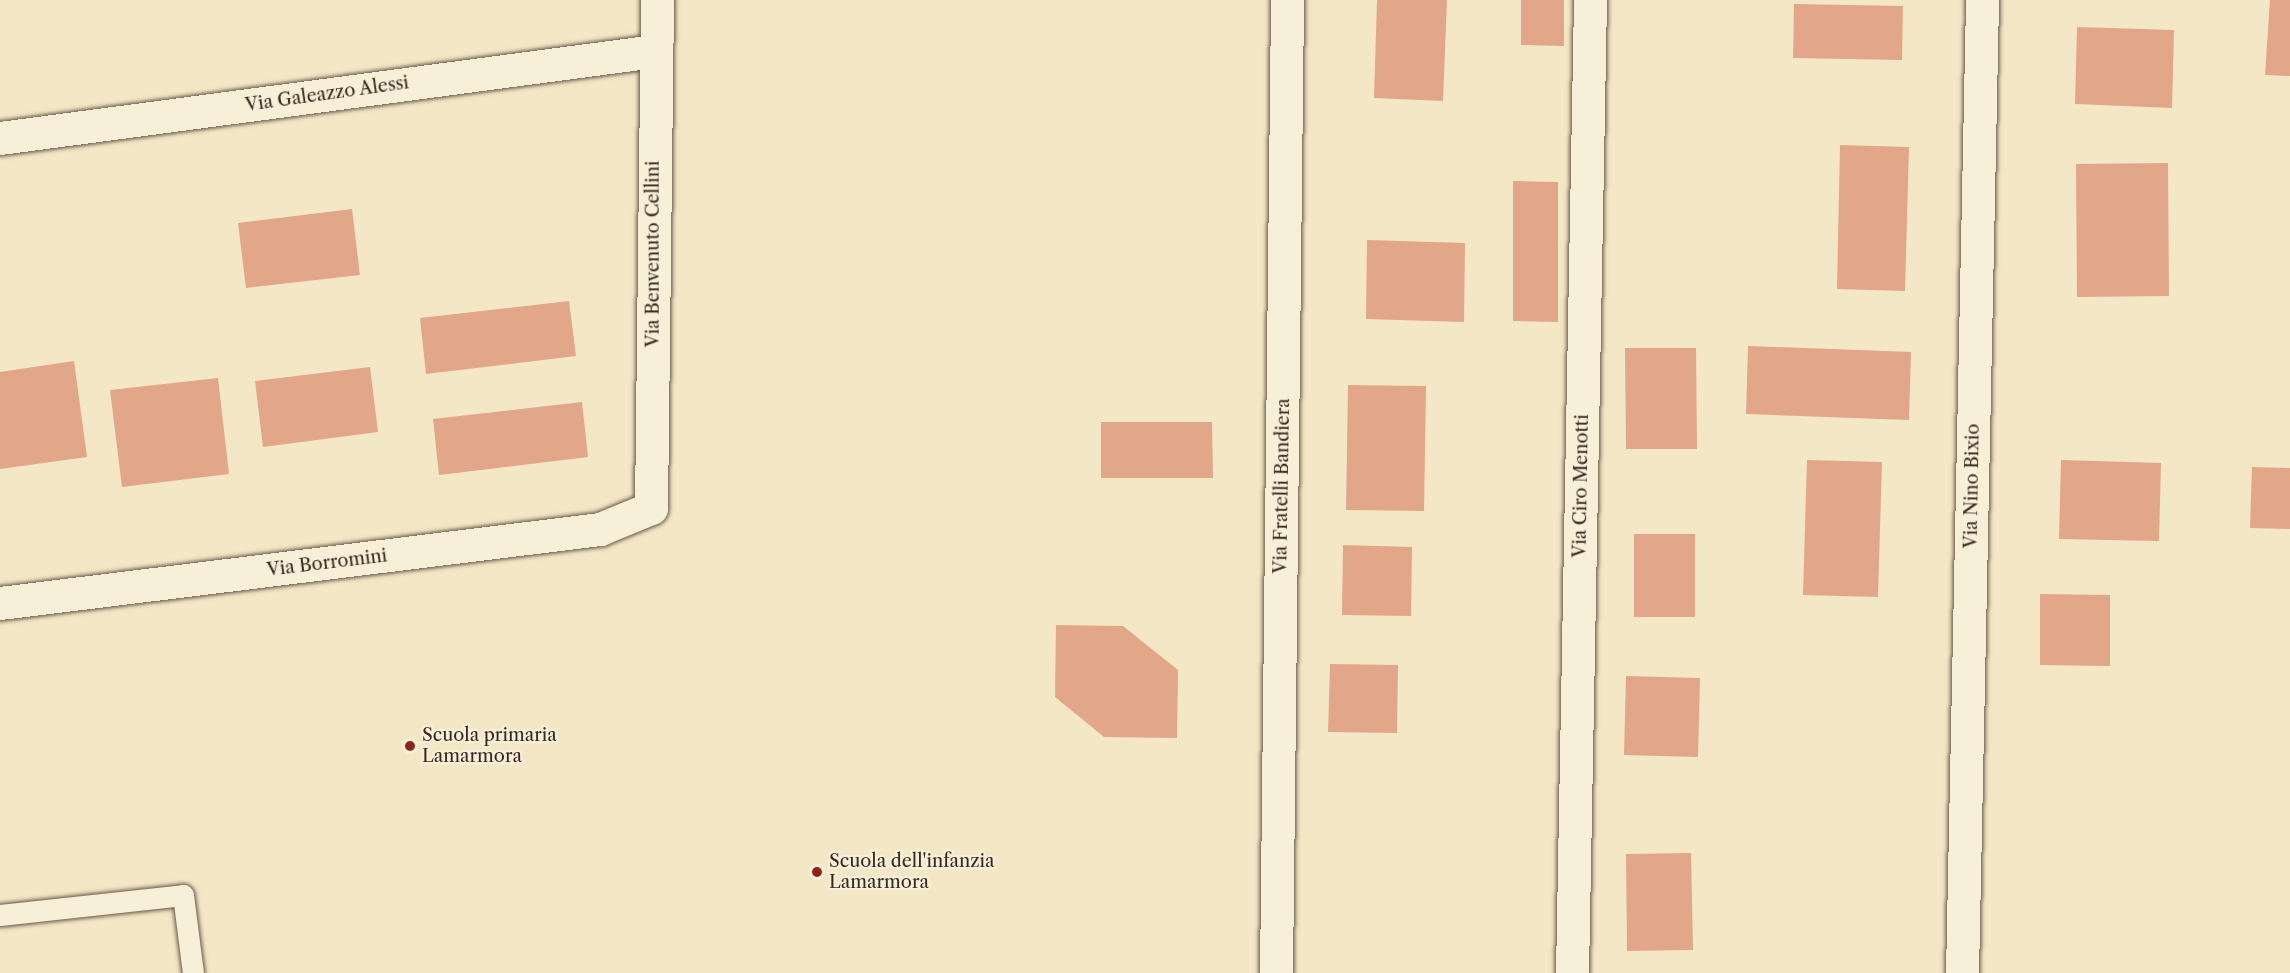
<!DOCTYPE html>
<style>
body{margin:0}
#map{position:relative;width:2290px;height:973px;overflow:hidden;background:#f4e7c5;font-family:"Libre Caslon Text",serif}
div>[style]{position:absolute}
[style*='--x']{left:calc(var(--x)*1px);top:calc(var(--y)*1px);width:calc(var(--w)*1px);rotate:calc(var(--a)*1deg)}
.building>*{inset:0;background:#e2a689}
.roads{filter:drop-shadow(0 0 2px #675848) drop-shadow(0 0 2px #675848)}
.service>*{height:21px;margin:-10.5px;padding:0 10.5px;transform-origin:10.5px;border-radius:10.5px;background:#f8efd9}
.minor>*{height:33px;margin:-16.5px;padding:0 16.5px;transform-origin:16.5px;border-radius:16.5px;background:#f8efd9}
.dots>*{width:16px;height:16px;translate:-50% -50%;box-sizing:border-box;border:3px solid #f8efd9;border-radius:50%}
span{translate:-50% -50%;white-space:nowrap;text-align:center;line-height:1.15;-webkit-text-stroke:4.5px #f8efd9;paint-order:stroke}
.street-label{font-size:18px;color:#38281f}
.poi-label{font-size:18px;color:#38281f}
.left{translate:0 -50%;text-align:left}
</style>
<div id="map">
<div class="building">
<i style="clip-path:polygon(1377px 0,1447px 0,1443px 101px,1374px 98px)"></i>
<i style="clip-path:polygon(1521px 0,1564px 0,1564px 46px,1521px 45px)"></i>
<i style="clip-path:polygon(2270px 0,2290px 0,2290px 76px,2265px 75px)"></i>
<i style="clip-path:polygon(1794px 4px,1903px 6px,1902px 60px,1793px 58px)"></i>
<i style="clip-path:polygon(2077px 27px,2174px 30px,2172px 108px,2075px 104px)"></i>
<i style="clip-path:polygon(1840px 145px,1909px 147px,1905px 291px,1837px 289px)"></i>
<i style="clip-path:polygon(2168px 163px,2169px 296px,2077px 297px,2076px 164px)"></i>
<i style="clip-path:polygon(1513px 181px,1558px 182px,1558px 322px,1513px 321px)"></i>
<i style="clip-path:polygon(352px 209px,360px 275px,246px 288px,238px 223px)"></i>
<i style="clip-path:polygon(1367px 240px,1465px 243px,1464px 322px,1366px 319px)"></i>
<i style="clip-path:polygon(569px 301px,576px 356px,426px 374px,420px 318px)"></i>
<i style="clip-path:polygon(1748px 346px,1911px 352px,1909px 420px,1746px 414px)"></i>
<i style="clip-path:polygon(1625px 348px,1696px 348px,1697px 449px,1626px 449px)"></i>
<i style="clip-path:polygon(74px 361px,87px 457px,0 469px,0 372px)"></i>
<i style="clip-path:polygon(370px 367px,378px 432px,263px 447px,255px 381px)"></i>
<i style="clip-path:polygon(218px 378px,229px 474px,122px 487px,110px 390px)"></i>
<i style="clip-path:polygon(1348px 385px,1426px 386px,1424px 511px,1346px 510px)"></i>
<i style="clip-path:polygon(582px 402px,588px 457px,439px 475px,433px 419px)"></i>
<i style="clip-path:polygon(1101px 422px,1212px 422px,1213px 478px,1101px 478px)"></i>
<i style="clip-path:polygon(1807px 460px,1882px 462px,1878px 597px,1803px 595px)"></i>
<i style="clip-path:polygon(2061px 460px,2161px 463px,2159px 541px,2059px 539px)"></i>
<i style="clip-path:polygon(2252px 467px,2290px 468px,2290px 529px,2250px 528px)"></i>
<i style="clip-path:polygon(1634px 534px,1695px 534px,1695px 617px,1634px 617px)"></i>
<i style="clip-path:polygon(1343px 545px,1412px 547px,1411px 616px,1342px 615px)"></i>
<i style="clip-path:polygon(2040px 594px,2110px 595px,2110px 666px,2040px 665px)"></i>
<i style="clip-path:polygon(1056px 625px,1123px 626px,1178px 670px,1177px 738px,1104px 737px,1055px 697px)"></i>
<i style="clip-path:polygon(1330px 664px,1398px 665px,1397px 733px,1328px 732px)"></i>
<i style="clip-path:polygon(1626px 676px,1700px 678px,1698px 757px,1624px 755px)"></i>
<i style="clip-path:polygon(1691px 853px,1693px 950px,1627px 951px,1626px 854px)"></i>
</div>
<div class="roads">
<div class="service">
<i style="--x:0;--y:915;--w:184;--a:-6.2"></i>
<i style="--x:183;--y:895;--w:79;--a:82.7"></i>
</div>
<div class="minor">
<i style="--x:0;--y:138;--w:661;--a:-7.57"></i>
<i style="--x:0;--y:603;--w:605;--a:-7.03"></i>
<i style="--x:600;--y:529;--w:55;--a:-22.4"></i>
<i style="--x:651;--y:508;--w:508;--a:-89.32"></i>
<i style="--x:1276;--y:973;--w:973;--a:-89.35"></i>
<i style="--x:1572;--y:973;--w:973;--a:-88.94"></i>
<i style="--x:1962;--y:973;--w:973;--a:-88.82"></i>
</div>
</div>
<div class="dots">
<i style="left:410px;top:746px;background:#8f2418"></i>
<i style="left:817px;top:872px;background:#8f2418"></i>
</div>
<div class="street-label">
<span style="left:327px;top:94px;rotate:-8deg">Via Galeazzo Alessi</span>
<span style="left:653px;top:254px;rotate:-90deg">Via Benvenuto Cellini</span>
<span style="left:1282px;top:486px;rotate:-89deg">Via Fratelli Bandiera</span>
<span style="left:1581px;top:486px;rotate:-89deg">Via Ciro Menotti</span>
<span style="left:1972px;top:486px;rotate:-89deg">Via Nino Bixio</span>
<span style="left:327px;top:563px;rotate:-7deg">Via Borromini</span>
</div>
<div class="poi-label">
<span class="left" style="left:422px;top:746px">Scuola primaria<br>Lamarmora</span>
<span class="left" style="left:829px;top:872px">Scuola dell'infanzia<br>Lamarmora</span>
</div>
</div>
